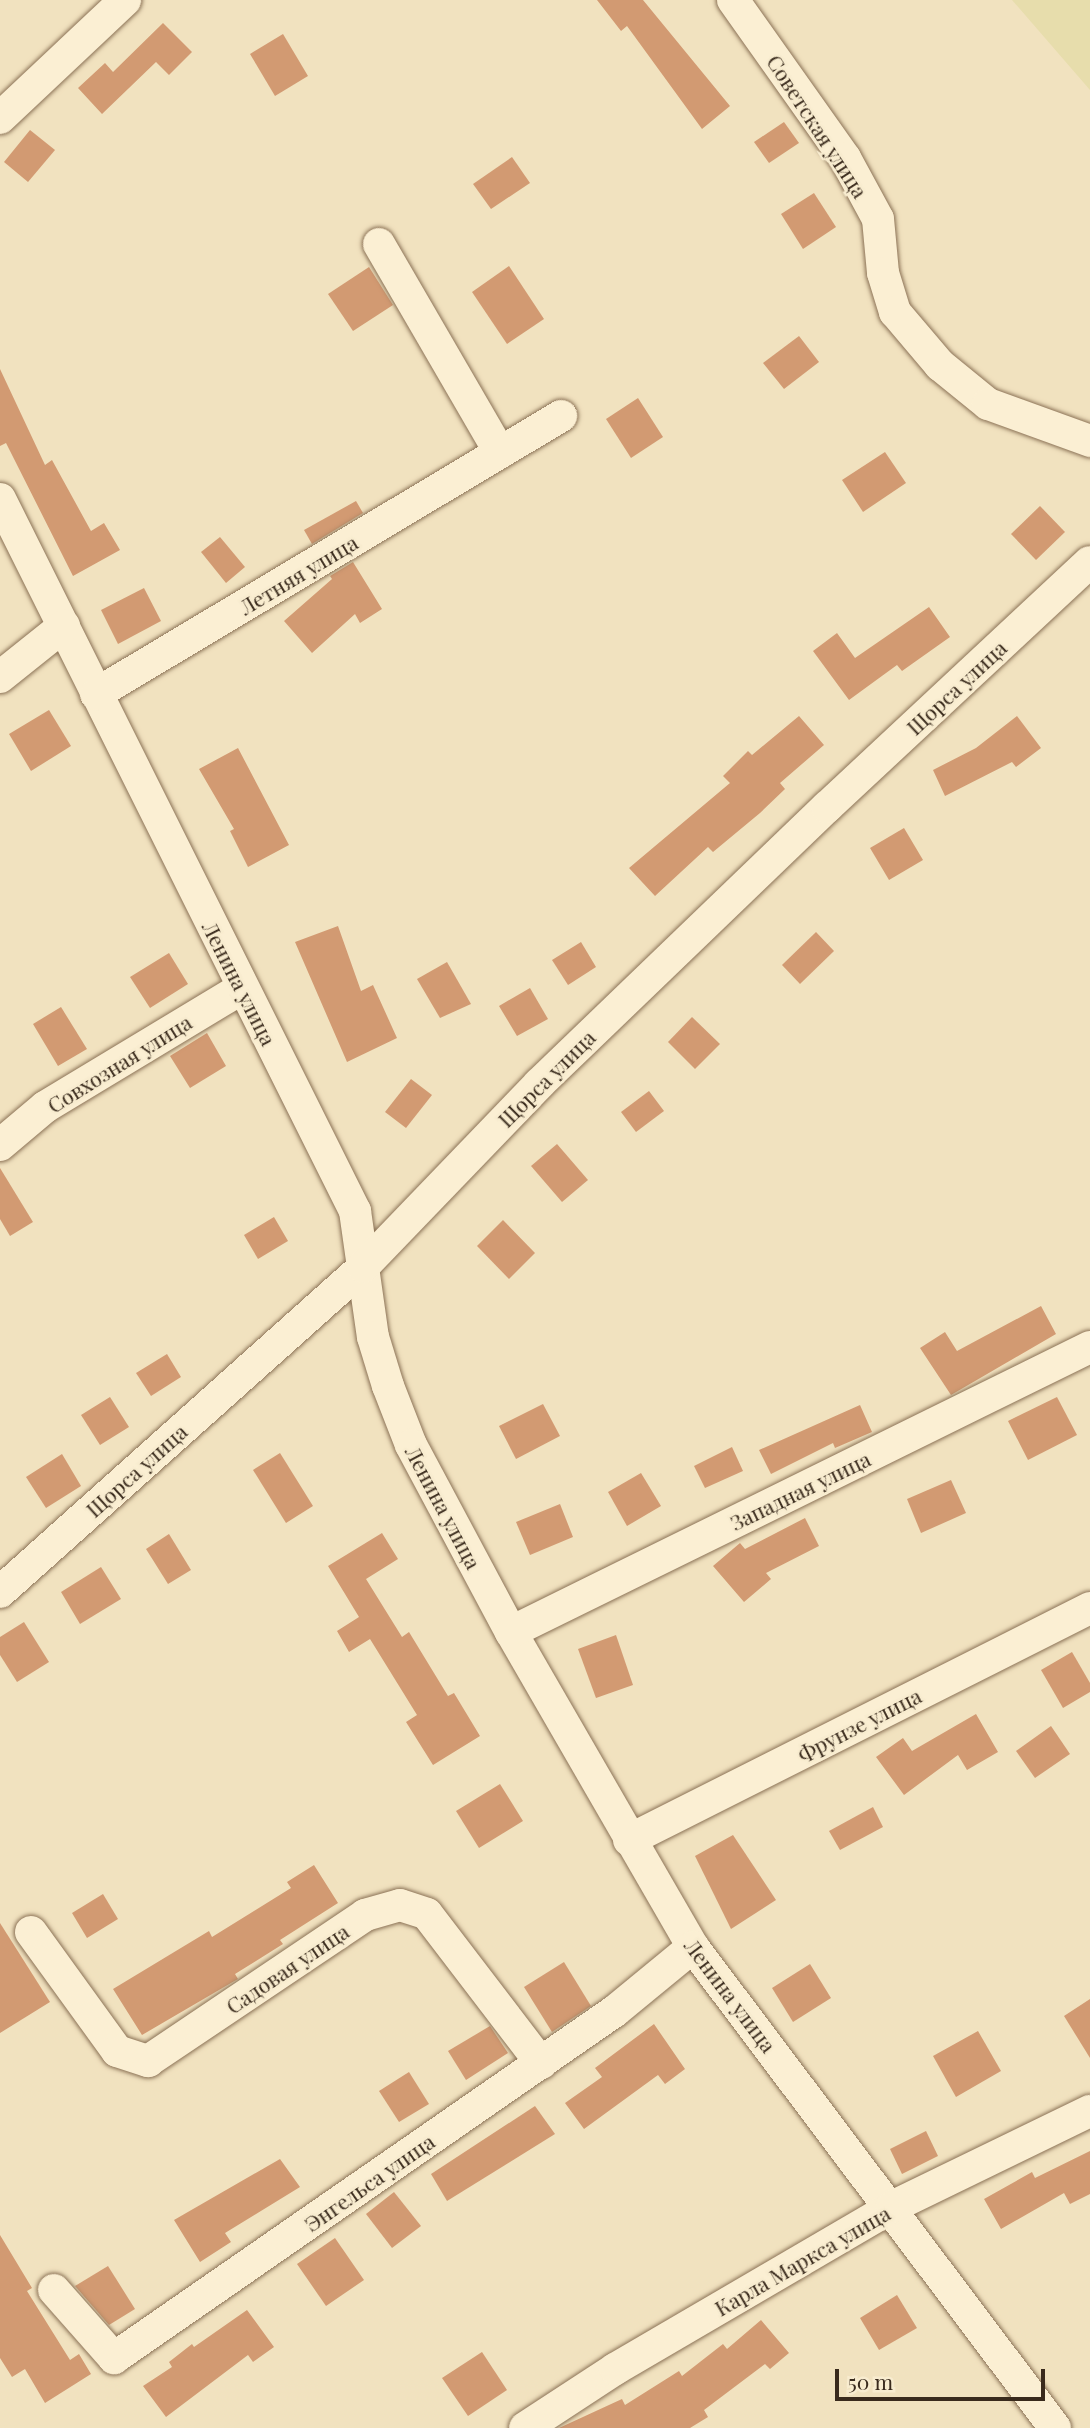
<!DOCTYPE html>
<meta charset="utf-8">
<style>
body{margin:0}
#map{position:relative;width:1090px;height:2428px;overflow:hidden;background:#f1e2bf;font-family:"Playfair Display",serif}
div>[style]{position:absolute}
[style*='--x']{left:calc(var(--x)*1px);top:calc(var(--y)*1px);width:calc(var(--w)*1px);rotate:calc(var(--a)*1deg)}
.farmland>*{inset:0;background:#e7ddac}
.building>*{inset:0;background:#d29a72}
.roads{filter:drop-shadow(0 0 2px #8b7256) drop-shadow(0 0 2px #8b7256)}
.street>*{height:32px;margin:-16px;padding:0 16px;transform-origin:16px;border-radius:16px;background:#fbefd3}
span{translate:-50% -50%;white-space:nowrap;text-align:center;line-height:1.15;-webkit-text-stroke:5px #f8eccf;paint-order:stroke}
.street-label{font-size:21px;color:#392a1c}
.scale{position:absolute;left:835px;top:2369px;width:210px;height:32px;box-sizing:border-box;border:4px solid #392a1c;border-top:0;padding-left:9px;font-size:21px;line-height:24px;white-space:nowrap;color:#392a1c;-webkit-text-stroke:5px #f8eccf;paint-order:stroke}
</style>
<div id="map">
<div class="farmland">
<i style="clip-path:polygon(1012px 0,1090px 0,1090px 90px)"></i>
</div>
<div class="building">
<i style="clip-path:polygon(597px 0,643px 0,730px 106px,702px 129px,627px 26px,621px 31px)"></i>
<i style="clip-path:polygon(163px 23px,192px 52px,169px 75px,156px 62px,102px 114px,78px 88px,105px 63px,113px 72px)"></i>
<i style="clip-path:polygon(283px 34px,308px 76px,275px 96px,250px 54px)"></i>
<i style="clip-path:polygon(784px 122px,799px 143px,769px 163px,754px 142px)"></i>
<i style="clip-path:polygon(30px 130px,55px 150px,28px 182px,4px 162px)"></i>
<i style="clip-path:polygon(512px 157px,530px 183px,491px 209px,473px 184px)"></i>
<i style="clip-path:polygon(814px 193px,836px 227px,803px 249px,781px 214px)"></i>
<i style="clip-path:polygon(509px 266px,544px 319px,507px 344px,472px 292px)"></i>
<i style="clip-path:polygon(369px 267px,393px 305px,353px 331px,328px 294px)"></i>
<i style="clip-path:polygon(799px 336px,819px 362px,784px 389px,763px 363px)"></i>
<i style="clip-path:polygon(0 369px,45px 465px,52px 460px,91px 531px,104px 523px,120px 550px,73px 576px,6px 443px,0 446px)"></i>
<i style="clip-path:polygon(638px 398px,663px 437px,631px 458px,606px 419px)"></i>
<i style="clip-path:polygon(885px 452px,906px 483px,863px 512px,842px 480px)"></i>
<i style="clip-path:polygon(356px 501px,363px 513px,312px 544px,304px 530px)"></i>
<i style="clip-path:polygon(1040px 506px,1065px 532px,1036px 560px,1011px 534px)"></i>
<i style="clip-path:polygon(220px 537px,245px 567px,226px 583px,201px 552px)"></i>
<i style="clip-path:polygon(353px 562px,382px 609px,360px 623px,355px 614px,312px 653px,284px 621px,332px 579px,330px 576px)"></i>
<i style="clip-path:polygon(144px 588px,161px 621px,118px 644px,101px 610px)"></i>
<i style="clip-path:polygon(929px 607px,950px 637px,902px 671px,897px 665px,849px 700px,813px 651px,837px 633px,855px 658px)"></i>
<i style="clip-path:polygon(49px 710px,71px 746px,31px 771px,9px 734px)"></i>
<i style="clip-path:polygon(799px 716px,824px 745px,780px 783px,785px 789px,760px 813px,713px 852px,708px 847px,655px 896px,629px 868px,730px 783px,723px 776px,748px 751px,752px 755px)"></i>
<i style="clip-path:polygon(1017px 716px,1041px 748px,1016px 767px,1012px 762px,945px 796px,933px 770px,976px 748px)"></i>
<i style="clip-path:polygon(238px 748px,289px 845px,248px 867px,230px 831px,234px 829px,199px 769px)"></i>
<i style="clip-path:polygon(904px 828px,923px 860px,889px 880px,870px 848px)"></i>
<i style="clip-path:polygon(338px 926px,361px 991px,373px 985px,397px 1038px,347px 1062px,295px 942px)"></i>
<i style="clip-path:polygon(816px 932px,834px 951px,800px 984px,782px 965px)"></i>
<i style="clip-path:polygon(581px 942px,596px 967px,568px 985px,552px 960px)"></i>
<i style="clip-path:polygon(169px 953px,188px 984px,150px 1008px,130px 977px)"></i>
<i style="clip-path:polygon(447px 962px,471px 1004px,440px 1018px,417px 979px)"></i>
<i style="clip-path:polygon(530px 988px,548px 1019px,517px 1036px,499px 1006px)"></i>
<i style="clip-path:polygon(61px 1007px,87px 1049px,58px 1066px,33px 1024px)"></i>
<i style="clip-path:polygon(692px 1017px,720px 1044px,695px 1069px,668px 1042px)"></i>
<i style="clip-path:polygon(207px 1033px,226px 1066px,190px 1088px,170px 1056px)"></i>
<i style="clip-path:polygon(411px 1079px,432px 1095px,406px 1128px,385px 1112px)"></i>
<i style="clip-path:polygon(649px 1091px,664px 1111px,636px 1132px,621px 1112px)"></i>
<i style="clip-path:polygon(557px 1144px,588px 1180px,562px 1202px,531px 1166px)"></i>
<i style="clip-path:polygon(0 1168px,33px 1222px,10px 1236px,0 1219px)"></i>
<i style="clip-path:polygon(274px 1217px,288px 1241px,258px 1259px,244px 1235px)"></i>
<i style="clip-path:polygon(503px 1220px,535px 1253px,509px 1279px,477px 1246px)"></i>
<i style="clip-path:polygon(1041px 1306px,1056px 1334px,951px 1395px,920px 1348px,945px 1332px,957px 1351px)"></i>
<i style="clip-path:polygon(167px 1354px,181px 1377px,151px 1396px,136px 1373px)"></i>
<i style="clip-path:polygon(110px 1397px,129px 1427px,100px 1445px,81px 1415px)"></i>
<i style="clip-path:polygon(1057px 1397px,1077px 1435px,1028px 1460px,1008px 1421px)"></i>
<i style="clip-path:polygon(543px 1404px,560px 1436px,516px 1459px,499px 1426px)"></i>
<i style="clip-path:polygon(860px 1405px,872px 1432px,835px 1448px,833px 1443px,771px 1474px,759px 1450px)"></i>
<i style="clip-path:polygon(732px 1447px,743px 1471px,705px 1488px,694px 1466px)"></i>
<i style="clip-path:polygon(280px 1453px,313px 1506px,286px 1523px,253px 1470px)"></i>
<i style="clip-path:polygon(62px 1454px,81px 1486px,46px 1508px,26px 1477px)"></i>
<i style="clip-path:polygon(641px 1473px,661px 1506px,627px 1526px,608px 1492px)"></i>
<i style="clip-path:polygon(951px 1480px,966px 1513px,921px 1533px,907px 1499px)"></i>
<i style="clip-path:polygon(560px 1504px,573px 1537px,530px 1555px,516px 1522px)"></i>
<i style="clip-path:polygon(805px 1518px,819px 1546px,766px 1573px,771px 1579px,744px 1602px,713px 1566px,740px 1543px,745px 1549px)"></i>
<i style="clip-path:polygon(382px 1533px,398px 1559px,366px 1579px,402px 1637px,409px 1632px,448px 1696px,454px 1693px,480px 1736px,433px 1765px,406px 1722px,417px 1715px,370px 1639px,349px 1652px,337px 1631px,359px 1617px,328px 1566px)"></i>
<i style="clip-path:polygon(169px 1534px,191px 1570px,168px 1584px,146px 1549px)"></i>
<i style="clip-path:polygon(101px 1567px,121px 1599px,80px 1624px,61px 1592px)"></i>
<i style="clip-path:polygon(24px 1622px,49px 1662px,17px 1682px,0 1655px,0 1637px)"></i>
<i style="clip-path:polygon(616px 1635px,633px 1685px,596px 1698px,578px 1649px)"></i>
<i style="clip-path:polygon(1072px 1652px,1090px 1683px,1090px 1692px,1063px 1708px,1041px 1670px)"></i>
<i style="clip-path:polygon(976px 1714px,998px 1752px,967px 1770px,958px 1755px,904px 1795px,876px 1757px,903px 1738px,912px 1751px)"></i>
<i style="clip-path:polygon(1051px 1726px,1070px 1754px,1035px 1778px,1016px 1751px)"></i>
<i style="clip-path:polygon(500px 1784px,523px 1821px,479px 1848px,456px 1811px)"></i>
<i style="clip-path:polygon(873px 1807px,883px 1827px,840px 1850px,829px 1831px)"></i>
<i style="clip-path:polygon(733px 1835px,776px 1900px,731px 1929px,695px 1856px)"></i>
<i style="clip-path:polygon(314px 1865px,338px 1903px,280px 1940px,283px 1944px,235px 1974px,238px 1979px,231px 1983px,142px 2035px,113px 1989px,209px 1931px,212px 1937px,291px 1888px,287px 1882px)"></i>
<i style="clip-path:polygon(103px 1894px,118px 1919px,87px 1938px,72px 1913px)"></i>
<i style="clip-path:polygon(0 1923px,50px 2002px,0 2033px)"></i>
<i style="clip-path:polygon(564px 1962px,591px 2006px,552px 2032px,524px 1987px)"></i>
<i style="clip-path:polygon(810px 1964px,831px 1998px,793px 2022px,772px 1988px)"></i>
<i style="clip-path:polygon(1090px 1999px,1090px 2058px,1064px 2016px)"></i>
<i style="clip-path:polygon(654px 2024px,685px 2069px,665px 2084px,658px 2075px,584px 2129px,565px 2103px,602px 2077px,595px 2068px)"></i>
<i style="clip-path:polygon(490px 2026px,508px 2053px,466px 2080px,448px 2051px)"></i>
<i style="clip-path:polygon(978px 2031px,1001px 2071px,956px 2097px,933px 2056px)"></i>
<i style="clip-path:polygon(409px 2072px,429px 2104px,399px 2122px,379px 2091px)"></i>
<i style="clip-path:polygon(535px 2106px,555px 2134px,447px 2201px,431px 2174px)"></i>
<i style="clip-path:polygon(926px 2131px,938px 2156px,902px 2174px,890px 2149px)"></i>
<i style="clip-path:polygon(1090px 2151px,1090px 2194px,1070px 2204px,1064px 2193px,1001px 2229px,984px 2199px,1032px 2172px,1035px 2178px)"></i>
<i style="clip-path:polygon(280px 2159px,300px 2187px,225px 2233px,231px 2242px,200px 2262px,174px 2220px)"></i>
<i style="clip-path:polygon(394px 2192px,421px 2226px,392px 2248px,366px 2214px)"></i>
<i style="clip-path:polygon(0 2235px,32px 2288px,27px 2291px,70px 2360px,79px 2354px,91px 2374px,45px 2403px,25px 2369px,12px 2377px,0 2358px)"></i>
<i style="clip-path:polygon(335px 2238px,364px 2280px,326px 2306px,297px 2264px)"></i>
<i style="clip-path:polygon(108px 2266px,135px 2309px,109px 2325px,75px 2286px)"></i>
<i style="clip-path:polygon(897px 2295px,917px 2328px,879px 2350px,860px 2318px)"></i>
<i style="clip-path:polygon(247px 2310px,274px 2347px,253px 2362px,248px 2355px,166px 2417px,143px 2386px,172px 2367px,169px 2362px,192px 2344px,194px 2347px)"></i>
<i style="clip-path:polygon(761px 2320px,789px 2353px,770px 2369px,765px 2364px,704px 2410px,708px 2417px,690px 2428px,559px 2428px,622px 2399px,625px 2405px,679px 2371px,682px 2376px,723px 2344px,727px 2349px)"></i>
<i style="clip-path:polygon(482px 2352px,507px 2390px,468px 2416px,442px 2378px)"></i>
</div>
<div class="roads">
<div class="street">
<i style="--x:733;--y:0;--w:194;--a:54.7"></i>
<i style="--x:845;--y:158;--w:69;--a:61.6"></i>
<i style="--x:878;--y:219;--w:54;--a:84.7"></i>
<i style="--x:883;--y:273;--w:41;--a:72.9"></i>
<i style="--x:895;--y:312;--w:70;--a:49.7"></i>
<i style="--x:940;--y:365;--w:62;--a:39.1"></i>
<i style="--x:988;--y:404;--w:109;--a:19.9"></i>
<i style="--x:0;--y:118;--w:172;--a:-43.3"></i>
<i style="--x:379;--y:244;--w:241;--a:59.9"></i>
<i style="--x:0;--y:499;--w:796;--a:63.5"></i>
<i style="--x:355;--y:1211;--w:127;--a:81.9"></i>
<i style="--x:373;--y:1337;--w:51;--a:73"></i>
<i style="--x:388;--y:1386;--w:63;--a:68.7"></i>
<i style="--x:411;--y:1445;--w:212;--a:61.9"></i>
<i style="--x:511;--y:1632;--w:364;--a:60"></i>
<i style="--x:693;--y:1947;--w:602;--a:53.03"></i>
<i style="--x:0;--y:677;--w:82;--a:-38.6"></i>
<i style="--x:96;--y:694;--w:542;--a:-30.87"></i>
<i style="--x:0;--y:1145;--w:59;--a:-40.2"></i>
<i style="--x:45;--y:1107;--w:230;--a:-31.1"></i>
<i style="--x:0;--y:1592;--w:487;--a:-41.8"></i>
<i style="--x:363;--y:1267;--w:254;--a:-46.1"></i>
<i style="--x:539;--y:1084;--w:400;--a:-43.9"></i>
<i style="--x:827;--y:807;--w:359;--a:-43"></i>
<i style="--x:511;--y:1632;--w:645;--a:-26.21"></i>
<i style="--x:629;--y:1840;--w:516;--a:-26.71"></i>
<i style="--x:31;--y:1932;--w:147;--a:54.1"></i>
<i style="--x:117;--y:2051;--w:33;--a:18"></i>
<i style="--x:148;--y:2061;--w:262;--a:-33.9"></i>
<i style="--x:365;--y:1915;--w:36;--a:-16"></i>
<i style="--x:400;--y:1905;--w:28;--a:18"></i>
<i style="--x:427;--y:1914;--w:188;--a:52.6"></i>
<i style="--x:54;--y:2290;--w:91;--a:48.6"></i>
<i style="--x:114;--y:2358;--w:609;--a:-34.71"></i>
<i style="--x:615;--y:2011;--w:101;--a:-39.4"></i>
<i style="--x:525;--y:2428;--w:108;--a:-33.2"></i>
<i style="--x:615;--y:2369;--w:321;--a:-30.3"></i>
<i style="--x:892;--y:2207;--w:220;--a:-25.9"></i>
</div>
</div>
<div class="street-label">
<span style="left:818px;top:126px;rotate:57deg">Советская улица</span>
<span style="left:298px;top:574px;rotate:-31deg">Летняя улица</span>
<span style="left:956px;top:687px;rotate:-43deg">Щорса улица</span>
<span style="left:240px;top:983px;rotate:63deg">Ленина улица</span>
<span style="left:119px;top:1063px;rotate:-32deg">Совхозная улица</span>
<span style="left:546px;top:1078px;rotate:-45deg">Щорса улица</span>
<span style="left:136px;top:1470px;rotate:-42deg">Щорса улица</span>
<span style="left:800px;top:1490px;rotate:-26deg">Западная улица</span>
<span style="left:444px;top:1507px;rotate:62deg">Ленина улица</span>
<span style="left:859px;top:1724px;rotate:-27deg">Фрунзе улица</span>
<span style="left:287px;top:1968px;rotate:-34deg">Садовая улица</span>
<span style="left:731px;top:1995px;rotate:53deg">Ленина улица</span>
<span style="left:369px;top:2182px;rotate:-35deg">Энгельса улица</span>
<span style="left:802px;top:2260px;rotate:-30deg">Карла Маркса улица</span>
</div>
<div class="scale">50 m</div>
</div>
